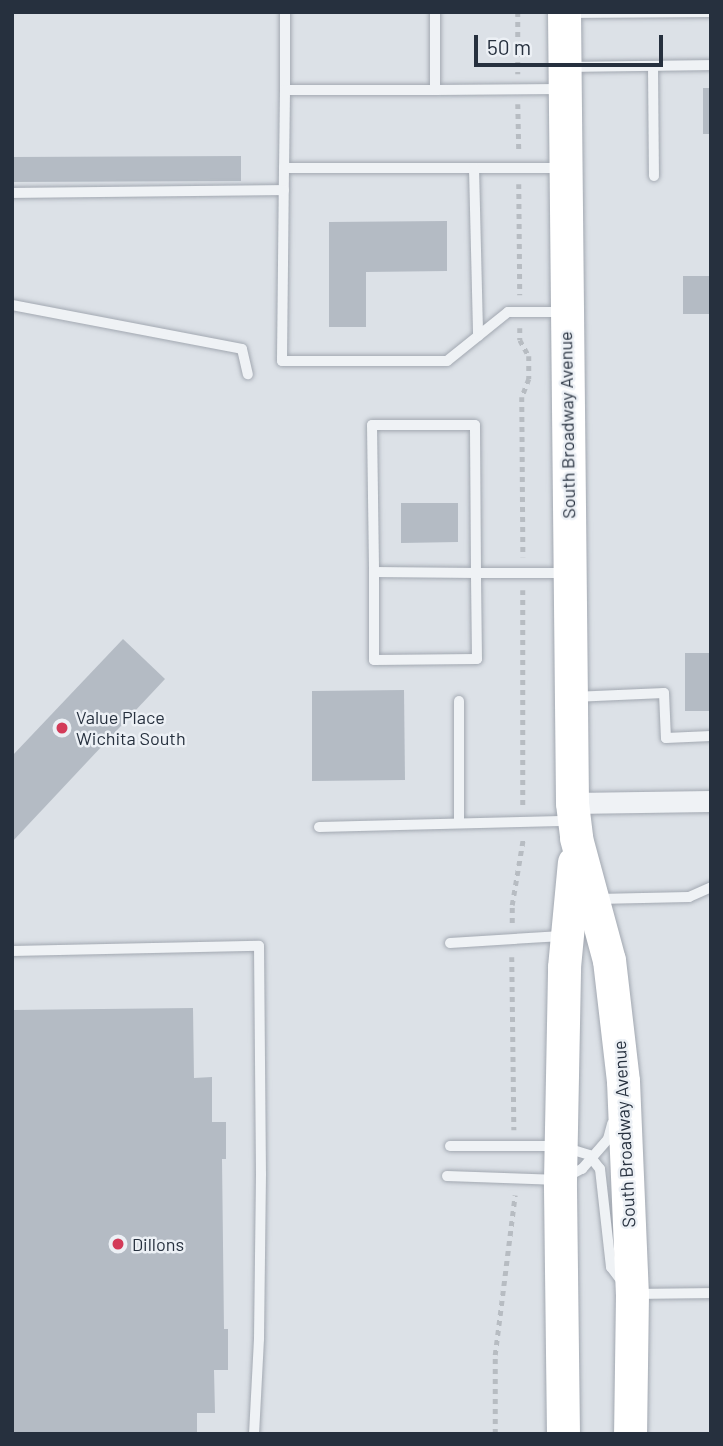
<!DOCTYPE html>
<style>
body{margin:0}
#map{position:relative;width:723px;height:1446px;overflow:hidden;background:#dce1e7;font-family:Barlow,sans-serif}
div>[style]{position:absolute}
[style*='--x']{left:calc(var(--x)*1px);top:calc(var(--y)*1px);width:calc(var(--w)*1px);rotate:calc(var(--a)*1deg)}
.building>*{inset:0;background:#b4bbc4}
.path>*{height:4.5px;margin-top:-2.25px;transform-origin:0;background:repeating-linear-gradient(90deg,#b7bcc2 0 5px,transparent 0 10px)}
.roads{filter:drop-shadow(0 0 2px #a2a8b1) drop-shadow(0 0 2px #a2a8b1)}
.service>*{height:10px;margin:-5px;padding:0 5px;transform-origin:5px;border-radius:5px;background:#eff2f5}
.minor>*{height:21px;margin:-10.5px;padding:0 10.5px;transform-origin:10.5px;border-radius:10.5px;background:#eff2f5}
.primary>*{height:33px;margin:-16.5px;padding:0 16.5px;transform-origin:16.5px;border-radius:16.5px;background:#fff}
.dots>*{width:19px;height:19px;translate:-50% -50%;box-sizing:border-box;border:4px solid #ecf0f5;border-radius:50%}
span{translate:-50% -50%;white-space:nowrap;text-align:center;line-height:1.15;-webkit-text-stroke:5px #ecf0f5;paint-order:stroke}
.street-label{font-size:18px;color:#26303e}
.poi-label{font-size:18px;color:#26303e}
.left{translate:0 -50%;text-align:left}
.frame{position:absolute;inset:0;border:14px solid #26303e;pointer-events:none}
.scale{position:absolute;left:474px;top:35px;width:189px;height:32px;box-sizing:border-box;border:4px solid #26303e;border-top:0;padding-left:9px;font-size:21px;line-height:24px;white-space:nowrap;color:#26303e;-webkit-text-stroke:5px #ecf0f5;paint-order:stroke}
</style>
<div id="map">
<div class="building">
<i style="clip-path:polygon(703px 88px,711px 88px,711px 134px,703px 134px)"></i>
<i style="clip-path:polygon(241px 156px,241px 181px,12px 182px,12px 157px)"></i>
<i style="clip-path:polygon(447px 221px,447px 271px,366px 272px,366px 327px,329px 327px,329px 222px)"></i>
<i style="clip-path:polygon(683px 276px,711px 276px,711px 314px,683px 314px)"></i>
<i style="clip-path:polygon(401px 503px,458px 503px,458px 542px,401px 543px)"></i>
<i style="clip-path:polygon(123px 639px,165px 679px,12px 842px,12px 756px)"></i>
<i style="clip-path:polygon(685px 653px,711px 653px,711px 711px,685px 711px)"></i>
<i style="clip-path:polygon(404px 690px,405px 780px,312px 781px,312px 691px)"></i>
<i style="clip-path:polygon(193px 1008px,194px 1078px,212px 1077px,212px 1122px,226px 1122px,226px 1159px,222px 1159px,224px 1329px,228px 1329px,228px 1370px,214px 1370px,215px 1413px,197px 1413px,197px 1434px,12px 1434px,12px 1010px)"></i>
</div>
<div class="path">
<i style="--x:518;--y:12;--w:62;--a:90"></i>
<i style="--x:518;--y:104;--w:47;--a:88.8"></i>
<i style="--x:519;--y:184;--w:111;--a:89.5"></i>
<i style="--x:520;--y:328;--w:12;--a:90"></i>
<i style="--x:520;--y:340;--w:18;--a:61"></i>
<i style="--x:529;--y:356;--w:23;--a:90"></i>
<i style="--x:529;--y:379;--w:19;--a:111"></i>
<i style="--x:522;--y:397;--w:160;--a:89.6"></i>
<i style="--x:523;--y:590;--w:215;--a:90"></i>
<i style="--x:512;--y:923;--w:18;--a:-90"></i>
<i style="--x:512;--y:905;--w:67;--a:-80.5"></i>
<i style="--x:512;--y:957;--w:173;--a:89.3"></i>
<i style="--x:495;--y:1434;--w:79;--a:-90"></i>
<i style="--x:495;--y:1355;--w:161;--a:-82.9"></i>
</div>
<div class="roads">
<div class="service">
<i style="--x:285;--y:12;--w:78;--a:90"></i>
<i style="--x:285;--y:90;--w:150;--a:0"></i>
<i style="--x:435;--y:12;--w:78;--a:90"></i>
<i style="--x:435;--y:90;--w:126;--a:-0.5"></i>
<i style="--x:567;--y:13;--w:144;--a:-0.4"></i>
<i style="--x:653;--y:66;--w:110;--a:89.5"></i>
<i style="--x:570;--y:67;--w:141;--a:-0.8"></i>
<i style="--x:285;--y:90;--w:78;--a:90.7"></i>
<i style="--x:284;--y:168;--w:277;--a:0"></i>
<i style="--x:284;--y:168;--w:193;--a:90.6"></i>
<i style="--x:282;--y:361;--w:165;--a:0"></i>
<i style="--x:447;--y:361;--w:78;--a:-38.8"></i>
<i style="--x:508;--y:312;--w:55;--a:0"></i>
<i style="--x:474;--y:168;--w:168;--a:88.6"></i>
<i style="--x:12;--y:193;--w:272;--a:-0.6"></i>
<i style="--x:12;--y:305;--w:234;--a:10.8"></i>
<i style="--x:242;--y:349;--w:26;--a:77"></i>
<i style="--x:374;--y:572;--w:88;--a:90"></i>
<i style="--x:374;--y:660;--w:103;--a:-0.6"></i>
<i style="--x:477;--y:659;--w:86;--a:-90.7"></i>
<i style="--x:476;--y:573;--w:148;--a:-90.4"></i>
<i style="--x:475;--y:425;--w:103;--a:180"></i>
<i style="--x:372;--y:425;--w:147;--a:89.2"></i>
<i style="--x:374;--y:572;--w:102;--a:0.6"></i>
<i style="--x:476;--y:573;--w:90;--a:0"></i>
<i style="--x:573;--y:697;--w:91;--a:-2.5"></i>
<i style="--x:664;--y:693;--w:45;--a:87.5"></i>
<i style="--x:666;--y:738;--w:45;--a:-2.5"></i>
<i style="--x:459;--y:823;--w:122;--a:-90"></i>
<i style="--x:319;--y:827;--w:252;--a:-1.4"></i>
<i style="--x:597;--y:899;--w:92;--a:-1.2"></i>
<i style="--x:689;--y:897;--w:24;--a:-24"></i>
<i style="--x:450;--y:943;--w:112;--a:-3.6"></i>
<i style="--x:12;--y:951;--w:247;--a:-1.2"></i>
<i style="--x:259;--y:946;--w:228;--a:89.5"></i>
<i style="--x:261;--y:1174;--w:165;--a:90.7"></i>
<i style="--x:259;--y:1339;--w:95;--a:93"></i>
<i style="--x:450;--y:1146;--w:110;--a:0"></i>
<i style="--x:560;--y:1146;--w:30;--a:17"></i>
<i style="--x:589;--y:1155;--w:18;--a:52"></i>
<i style="--x:600;--y:1169;--w:99;--a:83.6"></i>
<i style="--x:611;--y:1267;--w:20;--a:53"></i>
<i style="--x:447;--y:1176;--w:113;--a:2"></i>
<i style="--x:560;--y:1180;--w:25;--a:-27"></i>
<i style="--x:582;--y:1169;--w:40;--a:-49"></i>
<i style="--x:608;--y:1139;--w:16;--a:-75"></i>
<i style="--x:637;--y:1294;--w:74;--a:-0.8"></i>
</div>
<div class="minor">
<i style="--x:572;--y:803;--w:139;--a:-0.8"></i>
</div>
<div class="primary">
<i style="--x:564;--y:12;--w:791;--a:89.42"></i>
<i style="--x:572;--y:803;--w:35;--a:83"></i>
<i style="--x:576;--y:838;--w:126;--a:74.9"></i>
<i style="--x:609;--y:960;--w:122;--a:83.4"></i>
<i style="--x:623;--y:1081;--w:213;--a:87.6"></i>
<i style="--x:632;--y:1294;--w:140;--a:90.8"></i>
<i style="--x:563;--y:1434;--w:254;--a:-90.7"></i>
<i style="--x:560;--y:1180;--w:213;--a:-88.9"></i>
<i style="--x:564;--y:967;--w:105;--a:-84.6"></i>
</div>
</div>
<div class="dots">
<i style="left:62px;top:728px;background:#d33b59"></i>
<i style="left:118px;top:1244px;background:#d33b59"></i>
</div>
<div class="street-label">
<span style="left:567px;top:425px;rotate:-91deg">South Broadway Avenue</span>
<span style="left:624px;top:1134px;rotate:-93deg">South Broadway Avenue</span>
</div>
<div class="poi-label">
<span class="left" style="left:76px;top:728px">Value Place<br>Wichita South</span>
<span class="left" style="left:132px;top:1244px">Dillons</span>
</div>
<div class="frame"></div>
<div class="scale">50 m</div>
</div>
